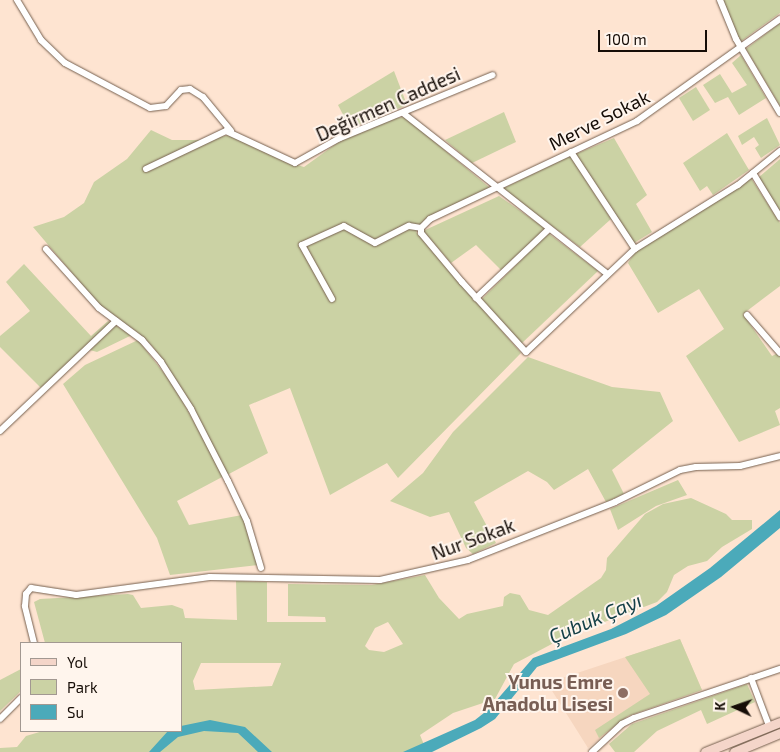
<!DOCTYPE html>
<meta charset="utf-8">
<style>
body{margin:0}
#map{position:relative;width:780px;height:752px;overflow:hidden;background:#fee4d1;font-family:"Exo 2",sans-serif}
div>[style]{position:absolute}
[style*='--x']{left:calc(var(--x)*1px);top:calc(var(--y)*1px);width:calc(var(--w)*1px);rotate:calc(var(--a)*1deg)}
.built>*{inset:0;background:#f6d6bf}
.green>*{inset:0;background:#cbd2a4}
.water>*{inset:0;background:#4baaba}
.roads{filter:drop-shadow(0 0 1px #76604f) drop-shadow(0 0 1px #76604f)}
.street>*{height:6px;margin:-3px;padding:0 3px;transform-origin:3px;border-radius:3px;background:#fff}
.secondary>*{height:9px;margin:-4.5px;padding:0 4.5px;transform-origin:4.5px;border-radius:4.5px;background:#f4d5c9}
.dots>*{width:14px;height:14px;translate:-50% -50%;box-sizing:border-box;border:2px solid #fff5ed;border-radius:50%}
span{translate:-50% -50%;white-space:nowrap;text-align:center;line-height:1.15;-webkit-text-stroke:4px #fff5ed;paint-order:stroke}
.street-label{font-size:19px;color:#160d07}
.education-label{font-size:19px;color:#785e54;font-weight:700}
.right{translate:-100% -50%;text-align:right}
.water-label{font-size:20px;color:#164148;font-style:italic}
.legend{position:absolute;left:20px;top:642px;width:162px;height:90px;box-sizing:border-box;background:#fff5ed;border:1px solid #a29891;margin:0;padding:6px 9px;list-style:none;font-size:15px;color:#160d07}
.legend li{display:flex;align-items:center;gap:10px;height:25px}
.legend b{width:25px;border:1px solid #a29891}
.north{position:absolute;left:710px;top:682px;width:50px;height:50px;-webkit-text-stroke:4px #fff5ed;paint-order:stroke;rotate:273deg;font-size:14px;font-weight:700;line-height:20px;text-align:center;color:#160d07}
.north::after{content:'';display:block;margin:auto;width:18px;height:22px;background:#160d07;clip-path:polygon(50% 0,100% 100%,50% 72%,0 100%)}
.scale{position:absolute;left:598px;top:30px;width:109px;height:22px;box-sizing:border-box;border:2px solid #160d07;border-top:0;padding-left:6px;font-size:15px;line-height:18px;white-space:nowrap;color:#160d07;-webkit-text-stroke:4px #fff5ed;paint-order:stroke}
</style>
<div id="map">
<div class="built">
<i style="clip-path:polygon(680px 639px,702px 690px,628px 716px,588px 748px,549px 686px,553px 681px)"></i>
</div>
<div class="green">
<i style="clip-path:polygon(723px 0,780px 0,780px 13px,740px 42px)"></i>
<i style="clip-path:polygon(780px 23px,780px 106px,746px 49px)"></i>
<i style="clip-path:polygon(741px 55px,766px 98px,739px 115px,728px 97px,715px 103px,703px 85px,720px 74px,732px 93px,747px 85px,732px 63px)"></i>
<i style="clip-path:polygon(394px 71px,407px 105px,350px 128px,338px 105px)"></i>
<i style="clip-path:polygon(696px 87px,710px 110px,693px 121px,679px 98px)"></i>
<i style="clip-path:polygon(504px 112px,516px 142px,472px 163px,445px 140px)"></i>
<i style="clip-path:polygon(405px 117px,490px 188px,429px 217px,416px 232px,521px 353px,398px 478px,387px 463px,330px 495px,290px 388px,249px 405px,268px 453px,227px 475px,172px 374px,152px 346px,137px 332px,106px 313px,33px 227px,64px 217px,84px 203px,94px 182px,127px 159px,151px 130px,172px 140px,202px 140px,230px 135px,284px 161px,304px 167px,340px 141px,394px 118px)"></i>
<i style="clip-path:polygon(767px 118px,780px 145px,761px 158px,755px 148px,759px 145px,754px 137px,742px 145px,738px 136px)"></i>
<i style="clip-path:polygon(727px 133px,749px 170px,713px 195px,707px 186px,700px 191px,683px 163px)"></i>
<i style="clip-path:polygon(614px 138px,647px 195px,636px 204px,652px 232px,634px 243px,576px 154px)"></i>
<i style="clip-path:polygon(570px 156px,611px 219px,580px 247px,502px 189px)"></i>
<i style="clip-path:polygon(780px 159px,780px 212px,758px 178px)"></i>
<i style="clip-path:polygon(751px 178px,780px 223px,780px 286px,743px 314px,772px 356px,778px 353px,780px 355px,780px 408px,775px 411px,780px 425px,739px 442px,686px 356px,724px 329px,699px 289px,658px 313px,628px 263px,635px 252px)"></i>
<i style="clip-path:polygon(499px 196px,546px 229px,501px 270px,476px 245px,451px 263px,423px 231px)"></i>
<i style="clip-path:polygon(548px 233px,598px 271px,521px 344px,482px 299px)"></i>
<i style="clip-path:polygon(24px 264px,91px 336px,108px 321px,132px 335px,97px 352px,86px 349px,41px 388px,0 347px,0 336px,30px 311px,6px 282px)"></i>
<i style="clip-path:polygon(138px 340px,174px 386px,224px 476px,177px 501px,189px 525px,242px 515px,258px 565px,170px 575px,157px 538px,63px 384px,85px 365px)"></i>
<i style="clip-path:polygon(528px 357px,612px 387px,660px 392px,673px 421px,612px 470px,624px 494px,606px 502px,588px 469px,554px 490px,547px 482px,528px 471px,474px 502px,496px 543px,473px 554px,466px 548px,449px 512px,430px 517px,390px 501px,423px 473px,453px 432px)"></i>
<i style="clip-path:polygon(678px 480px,687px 495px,656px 506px,618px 530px,610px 509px)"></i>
<i style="clip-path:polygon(evenodd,691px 498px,726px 514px,732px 520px,752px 520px,752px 529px,722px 547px,707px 561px,688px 566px,674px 575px,667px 592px,657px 602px,565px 637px,514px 664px,495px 699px,453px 713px,420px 735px,427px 752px,0 752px,0 748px,17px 747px,26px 736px,43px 731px,181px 731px,181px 643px,45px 643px,34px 602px,40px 599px,128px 594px,133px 595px,141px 608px,172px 605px,183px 609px,185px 618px,237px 620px,236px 581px,267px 582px,267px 622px,326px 622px,325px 617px,288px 616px,288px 584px,372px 585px,425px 575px,439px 598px,459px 619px,467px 614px,503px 606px,504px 597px,510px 593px,520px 595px,529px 610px,548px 615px,601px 578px,606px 570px,607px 558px,645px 514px,663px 504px,691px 498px,388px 622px,403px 644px,384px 652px,369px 650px,365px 646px,375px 628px,388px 622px,691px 498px,201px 663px,281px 663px,281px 664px,272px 686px,195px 690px,193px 681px,201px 663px)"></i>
<i style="clip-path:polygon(680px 639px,702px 690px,628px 716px,599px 738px,595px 730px,650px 694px,625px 657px)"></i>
<i style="clip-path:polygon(21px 669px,21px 691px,0 711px,0 680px)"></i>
<i style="clip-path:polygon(747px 684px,755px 702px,707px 724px,701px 710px,657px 731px,634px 752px,615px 752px,609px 744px,632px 724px)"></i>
</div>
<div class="water">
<i style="clip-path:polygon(780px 510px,780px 528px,721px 577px,666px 615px,626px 634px,537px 667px,495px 719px,481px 728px,432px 752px,403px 752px,475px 720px,489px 709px,533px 658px,611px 629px,656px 606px,710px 568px)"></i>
<i style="clip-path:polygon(210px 720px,245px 727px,272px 752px,258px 752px,238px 733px,204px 731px,178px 737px,160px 752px,149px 752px,168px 731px,181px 731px,181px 726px)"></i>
</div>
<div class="roads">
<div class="street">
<i style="--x:17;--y:0;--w:47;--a:59"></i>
<i style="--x:41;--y:40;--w:33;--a:44"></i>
<i style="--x:65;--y:63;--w:96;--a:27.9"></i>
<i style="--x:150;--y:108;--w:16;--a:-7"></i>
<i style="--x:166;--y:106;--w:22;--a:-47"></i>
<i style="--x:181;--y:90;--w:9;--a:-6"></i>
<i style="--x:190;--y:89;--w:15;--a:32"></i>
<i style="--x:203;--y:97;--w:44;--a:50.5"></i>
<i style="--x:720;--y:0;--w:42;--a:67.7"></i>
<i style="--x:736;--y:39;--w:86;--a:59.3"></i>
<i style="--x:403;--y:113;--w:258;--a:38.2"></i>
<i style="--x:571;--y:152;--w:116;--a:56.6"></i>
<i style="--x:146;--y:169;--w:89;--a:-25.4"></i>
<i style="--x:226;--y:131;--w:76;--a:24.9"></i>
<i style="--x:295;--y:163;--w:51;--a:-29.1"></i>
<i style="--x:340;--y:138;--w:165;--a:-22.4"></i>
<i style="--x:753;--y:173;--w:52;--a:58.5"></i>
<i style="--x:421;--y:228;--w:5;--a:90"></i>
<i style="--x:421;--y:233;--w:64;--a:50.1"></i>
<i style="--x:462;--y:282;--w:95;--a:47.6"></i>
<i style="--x:526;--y:352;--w:150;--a:-43.4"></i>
<i style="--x:635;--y:249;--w:121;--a:-31.9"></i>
<i style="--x:738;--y:185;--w:54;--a:-39"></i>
<i style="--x:421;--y:228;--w:13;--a:-45"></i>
<i style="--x:430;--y:219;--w:229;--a:-25.3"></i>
<i style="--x:637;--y:121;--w:176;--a:-35.5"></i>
<i style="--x:46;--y:249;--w:79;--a:48.1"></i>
<i style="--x:99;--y:308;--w:54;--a:36.7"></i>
<i style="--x:142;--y:340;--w:29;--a:49"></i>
<i style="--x:161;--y:362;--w:56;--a:57.4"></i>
<i style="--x:191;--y:409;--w:81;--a:62.8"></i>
<i style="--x:228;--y:481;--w:44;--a:64.6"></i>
<i style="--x:247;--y:521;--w:49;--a:73.4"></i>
<i style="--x:476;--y:298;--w:100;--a:-43.4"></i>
<i style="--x:332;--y:299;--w:62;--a:-119.1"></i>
<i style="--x:302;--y:245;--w:46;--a:-24.3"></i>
<i style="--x:344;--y:226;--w:35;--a:29"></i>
<i style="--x:375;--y:243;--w:38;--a:-27"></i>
<i style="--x:409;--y:226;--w:12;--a:9"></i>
<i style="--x:747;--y:315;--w:50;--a:49"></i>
<i style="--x:0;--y:431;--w:160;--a:-43.5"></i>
<i style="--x:34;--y:643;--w:38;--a:-104"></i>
<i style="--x:25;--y:606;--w:12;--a:-85"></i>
<i style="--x:26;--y:594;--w:8;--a:-50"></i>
<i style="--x:31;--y:588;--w:46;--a:8.8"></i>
<i style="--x:76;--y:595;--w:135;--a:-7.7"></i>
<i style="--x:210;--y:577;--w:170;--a:1"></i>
<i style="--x:380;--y:580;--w:90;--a:-12.8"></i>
<i style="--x:468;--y:560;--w:158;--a:-21.5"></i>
<i style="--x:615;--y:502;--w:72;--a:-26.2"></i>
<i style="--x:680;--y:470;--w:16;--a:-11"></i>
<i style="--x:696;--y:467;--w:44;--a:-1.3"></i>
<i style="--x:740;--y:466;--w:41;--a:-14"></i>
<i style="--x:751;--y:678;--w:51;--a:69.4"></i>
<i style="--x:0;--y:719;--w:30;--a:-45"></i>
<i style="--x:592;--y:752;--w:41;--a:-43"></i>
<i style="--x:622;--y:724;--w:13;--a:-27"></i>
<i style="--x:634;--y:718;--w:154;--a:-18.6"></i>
</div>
<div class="secondary">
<i style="--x:705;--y:752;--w:81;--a:-21.8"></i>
<i style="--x:734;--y:752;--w:50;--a:-22.4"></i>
</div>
</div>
<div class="dots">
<i style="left:623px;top:693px;background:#8d6e63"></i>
</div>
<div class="street-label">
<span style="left:388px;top:104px;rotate:-24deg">Değirmen Caddesi</span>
<span style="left:599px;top:120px;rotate:-27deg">Merve Sokak</span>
<span style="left:473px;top:539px;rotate:-20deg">Nur Sokak</span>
</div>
<div class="education-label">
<span class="right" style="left:613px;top:693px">Yunus Emre<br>Anadolu Lisesi</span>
</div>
<div class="water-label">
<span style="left:595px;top:618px;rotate:-23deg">Çubuk Çayı</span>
</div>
<ul class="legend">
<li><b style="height:6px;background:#f4d5c9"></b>Yol</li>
<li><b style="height:14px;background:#cbd2a4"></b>Park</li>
<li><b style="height:14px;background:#4baaba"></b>Su</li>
</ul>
<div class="north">K</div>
<div class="scale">100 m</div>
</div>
